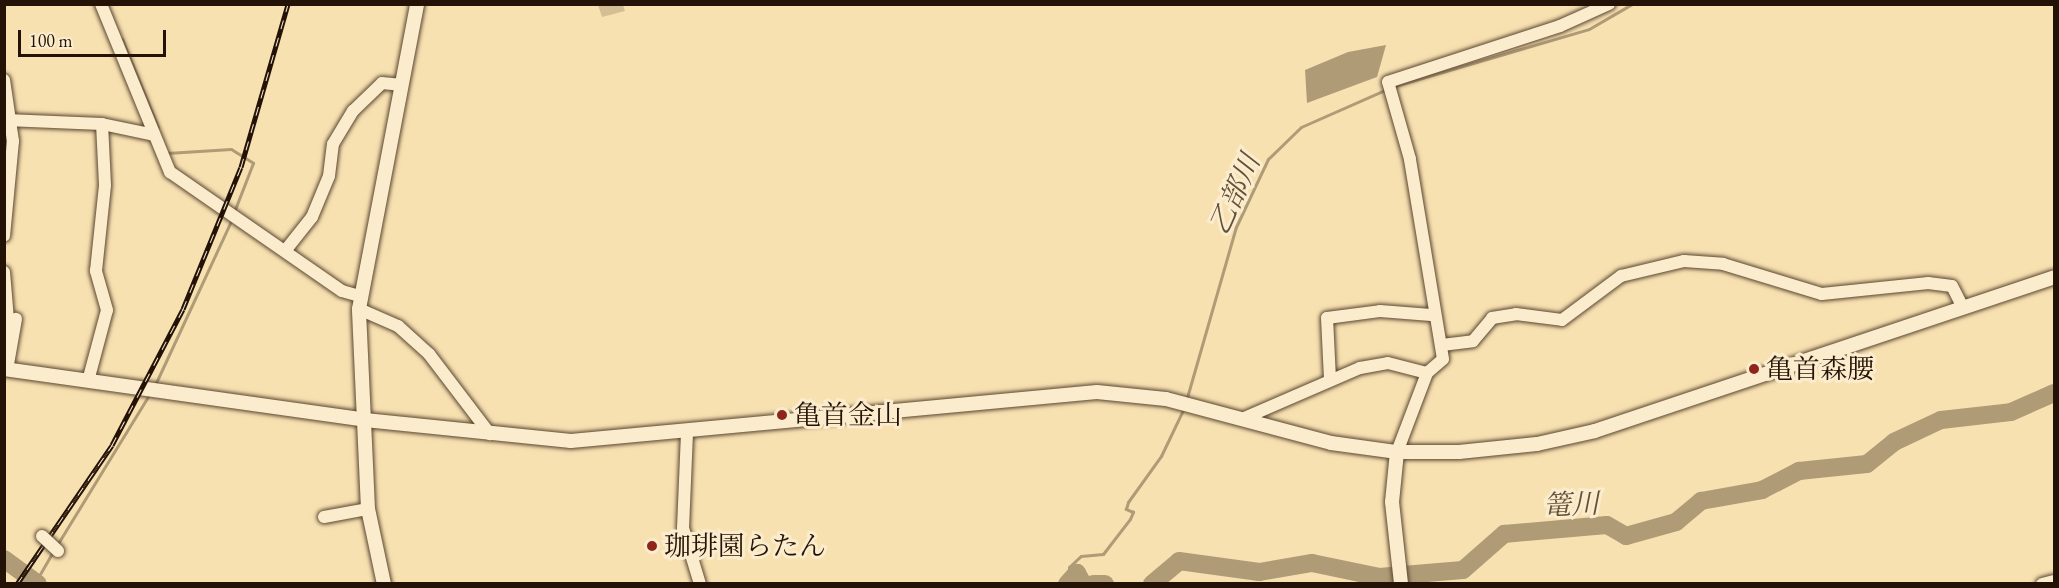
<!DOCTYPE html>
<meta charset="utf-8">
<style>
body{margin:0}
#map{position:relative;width:2059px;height:588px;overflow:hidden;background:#f8e1b1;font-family:"EB Garamond","Noto Serif JP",serif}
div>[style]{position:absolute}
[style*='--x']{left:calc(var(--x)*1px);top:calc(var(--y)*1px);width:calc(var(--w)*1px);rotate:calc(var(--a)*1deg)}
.green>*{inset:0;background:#d4be94}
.water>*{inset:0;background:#b09b77}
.stream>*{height:3px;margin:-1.5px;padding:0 1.5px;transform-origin:1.5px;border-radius:1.5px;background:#b09b77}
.river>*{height:18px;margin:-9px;padding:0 9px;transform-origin:9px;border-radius:9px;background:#b09b77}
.roads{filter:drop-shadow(0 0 2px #594631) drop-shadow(0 0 2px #594631)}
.minor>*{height:12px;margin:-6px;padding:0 6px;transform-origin:6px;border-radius:6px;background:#faeccc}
.tertiary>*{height:14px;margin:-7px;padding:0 7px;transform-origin:7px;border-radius:7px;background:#faeccc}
.rail>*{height:5px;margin-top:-2.5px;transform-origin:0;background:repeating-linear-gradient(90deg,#faeccc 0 9px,#241206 0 18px);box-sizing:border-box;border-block:2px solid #241206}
.bridges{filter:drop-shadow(0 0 2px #594631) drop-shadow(0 0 2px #594631)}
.minor-bridge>*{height:12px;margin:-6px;padding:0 6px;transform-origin:6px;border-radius:6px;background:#faeccc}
.dots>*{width:16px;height:16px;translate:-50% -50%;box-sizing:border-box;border:3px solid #faeccc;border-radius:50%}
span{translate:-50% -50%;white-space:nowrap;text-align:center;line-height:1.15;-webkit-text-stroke:6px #faeccc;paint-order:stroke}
.poi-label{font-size:27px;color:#241206}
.left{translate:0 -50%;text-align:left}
.water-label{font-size:28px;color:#635039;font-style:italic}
.frame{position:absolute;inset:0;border:6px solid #241206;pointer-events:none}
.scale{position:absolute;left:18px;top:30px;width:148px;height:27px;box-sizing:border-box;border:3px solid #241206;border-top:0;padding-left:8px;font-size:18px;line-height:21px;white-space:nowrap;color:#241206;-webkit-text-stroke:4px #faeccc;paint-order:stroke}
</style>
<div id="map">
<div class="green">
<i style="clip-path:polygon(598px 5px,623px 5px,625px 11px,602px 17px)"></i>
</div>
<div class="water">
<i style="clip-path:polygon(1386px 45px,1377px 77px,1307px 103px,1305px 70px,1348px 52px)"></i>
</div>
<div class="stream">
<i style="--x:122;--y:39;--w:95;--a:67.8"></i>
<i style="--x:1391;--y:87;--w:206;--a:-16.3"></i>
<i style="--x:1589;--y:29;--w:50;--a:-30.2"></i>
<i style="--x:167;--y:153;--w:64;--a:-3.6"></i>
<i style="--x:231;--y:149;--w:26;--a:32"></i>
<i style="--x:253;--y:163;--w:53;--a:111.2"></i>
<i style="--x:154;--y:387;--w:185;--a:-65.1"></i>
<i style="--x:1186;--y:401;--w:181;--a:-74"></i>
<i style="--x:1236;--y:227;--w:75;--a:-64.8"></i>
<i style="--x:1268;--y:159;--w:46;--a:-44.1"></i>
<i style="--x:1301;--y:127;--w:92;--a:-23.8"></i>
<i style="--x:57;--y:545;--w:176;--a:-58.5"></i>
<i style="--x:1069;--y:578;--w:11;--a:-90"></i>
<i style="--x:1069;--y:567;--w:16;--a:-43"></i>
<i style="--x:1081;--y:556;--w:22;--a:-5"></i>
<i style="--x:1103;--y:554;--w:44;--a:-52.4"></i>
<i style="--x:1130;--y:519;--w:8;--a:-67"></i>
<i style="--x:1133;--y:512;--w:8;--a:-157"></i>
<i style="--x:1126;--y:509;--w:7;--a:-74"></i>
<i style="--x:1128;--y:502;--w:57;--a:-54.3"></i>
<i style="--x:1161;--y:456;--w:53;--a:-64.4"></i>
<i style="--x:36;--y:581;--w:34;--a:-60"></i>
</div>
<div class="river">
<i style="--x:4;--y:559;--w:42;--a:36.3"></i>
<i style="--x:1067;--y:584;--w:15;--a:-48"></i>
<i style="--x:1077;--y:573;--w:13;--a:61"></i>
<i style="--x:1093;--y:584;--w:12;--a:0"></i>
<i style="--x:1152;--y:584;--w:35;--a:-40"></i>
<i style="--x:1179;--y:561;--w:81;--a:7.8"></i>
<i style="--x:1259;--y:572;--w:54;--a:-9.6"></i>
<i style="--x:1312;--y:563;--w:68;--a:11.8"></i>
<i style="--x:1379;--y:577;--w:84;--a:-4.8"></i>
<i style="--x:1463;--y:570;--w:55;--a:-41.3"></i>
<i style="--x:1504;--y:534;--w:103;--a:-5"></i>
<i style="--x:1607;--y:525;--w:22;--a:30"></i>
<i style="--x:1626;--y:536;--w:52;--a:-15.6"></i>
<i style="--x:1676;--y:522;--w:33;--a:-40"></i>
<i style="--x:1701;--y:501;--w:62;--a:-10.2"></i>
<i style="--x:1762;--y:490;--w:42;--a:-27.2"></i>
<i style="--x:1799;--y:471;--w:68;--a:-5.9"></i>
<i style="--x:1867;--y:464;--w:35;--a:-39"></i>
<i style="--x:1894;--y:442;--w:52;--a:-25.1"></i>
<i style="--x:1941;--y:420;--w:70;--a:-6.5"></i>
<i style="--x:2011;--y:412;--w:47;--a:-23.8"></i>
</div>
<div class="roads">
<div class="minor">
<i style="--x:101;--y:4;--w:182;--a:67.7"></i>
<i style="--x:170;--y:172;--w:209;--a:34.7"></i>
<i style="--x:342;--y:291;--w:19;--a:16"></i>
<i style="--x:4;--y:80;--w:62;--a:81.6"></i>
<i style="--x:13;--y:141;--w:95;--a:95.4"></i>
<i style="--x:6;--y:120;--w:96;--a:2.4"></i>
<i style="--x:102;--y:124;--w:53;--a:11.9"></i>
<i style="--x:285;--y:251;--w:43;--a:-51.5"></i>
<i style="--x:312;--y:217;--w:44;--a:-67.5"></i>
<i style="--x:329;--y:176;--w:32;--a:-83"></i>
<i style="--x:333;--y:144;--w:39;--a:-59"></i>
<i style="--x:353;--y:111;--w:40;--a:-44"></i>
<i style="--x:382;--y:83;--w:20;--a:6"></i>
<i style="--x:4;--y:272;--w:72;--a:85.2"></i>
<i style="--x:359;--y:309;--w:43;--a:23.6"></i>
<i style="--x:398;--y:326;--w:42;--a:42.1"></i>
<i style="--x:429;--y:354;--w:101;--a:52.7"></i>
<i style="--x:1442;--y:345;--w:31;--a:-7"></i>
<i style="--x:1473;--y:341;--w:30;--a:-50"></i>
<i style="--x:1492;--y:318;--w:24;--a:-9"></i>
<i style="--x:1516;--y:314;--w:46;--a:7.4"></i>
<i style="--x:1562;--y:320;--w:74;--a:-36.7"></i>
<i style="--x:1621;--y:276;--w:65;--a:-13.4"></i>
<i style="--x:1684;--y:261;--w:39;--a:4"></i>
<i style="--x:1723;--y:264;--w:103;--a:16.9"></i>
<i style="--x:1822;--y:294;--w:107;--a:-5.9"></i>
<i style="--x:1928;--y:283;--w:24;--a:7"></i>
<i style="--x:1952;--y:286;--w:25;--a:63"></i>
<i style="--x:7;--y:370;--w:52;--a:-80"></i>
<i style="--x:1330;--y:379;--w:61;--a:-92.8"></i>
<i style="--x:1327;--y:318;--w:53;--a:-7.5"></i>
<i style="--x:1380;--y:311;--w:51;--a:4.5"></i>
<i style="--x:88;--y:381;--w:73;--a:-75"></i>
<i style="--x:107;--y:310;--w:41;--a:-105.8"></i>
<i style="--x:96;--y:271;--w:86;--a:-84"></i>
<i style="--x:105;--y:185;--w:61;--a:-92.8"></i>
<i style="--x:1242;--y:419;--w:129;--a:-23.4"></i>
<i style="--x:1360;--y:368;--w:28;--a:-10"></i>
<i style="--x:1388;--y:363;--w:40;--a:14.4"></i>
<i style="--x:687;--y:433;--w:95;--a:92.4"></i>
<i style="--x:683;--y:528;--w:59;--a:73.1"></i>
<i style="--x:1397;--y:452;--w:85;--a:-69.2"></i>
<i style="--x:1427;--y:373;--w:21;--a:-41"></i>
<i style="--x:1443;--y:359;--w:203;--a:-99.4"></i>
<i style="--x:1410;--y:159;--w:80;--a:-105.9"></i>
<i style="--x:1388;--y:82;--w:181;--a:-18"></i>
<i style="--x:1560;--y:26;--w:54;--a:-24.2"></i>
<i style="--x:324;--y:517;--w:45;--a:-10.3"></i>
<i style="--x:2042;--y:584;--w:12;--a:-14"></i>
</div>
<div class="tertiary">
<i style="--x:4;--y:369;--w:365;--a:8"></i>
<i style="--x:365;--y:420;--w:207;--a:5.8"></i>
<i style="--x:571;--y:441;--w:528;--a:-5.32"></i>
<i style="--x:1097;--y:392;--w:69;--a:5.8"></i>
<i style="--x:1166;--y:399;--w:171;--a:14.9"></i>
<i style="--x:1331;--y:443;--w:67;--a:7.8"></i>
<i style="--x:1397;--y:452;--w:62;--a:0"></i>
<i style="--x:1459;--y:452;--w:78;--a:-5.9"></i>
<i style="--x:1537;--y:444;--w:59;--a:-12.6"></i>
<i style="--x:1595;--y:431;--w:484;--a:-18.5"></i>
<i style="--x:1397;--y:452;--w:50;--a:95.7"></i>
<i style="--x:1392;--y:502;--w:82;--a:83.7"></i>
<i style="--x:384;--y:584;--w:77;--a:-102"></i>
<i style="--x:368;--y:509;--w:200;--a:-92.6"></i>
<i style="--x:359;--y:309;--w:310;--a:-79.2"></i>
</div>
</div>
<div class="rail">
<i style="--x:17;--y:584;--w:168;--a:-55.6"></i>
<i style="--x:112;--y:445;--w:153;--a:-62.4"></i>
<i style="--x:183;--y:309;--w:153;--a:-67.8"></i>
<i style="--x:241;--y:167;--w:170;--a:-73.9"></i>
</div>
<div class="bridges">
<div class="minor-bridge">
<i style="--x:42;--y:536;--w:22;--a:43"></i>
</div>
</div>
<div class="dots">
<i style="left:1754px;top:369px;background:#8f2418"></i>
<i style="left:782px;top:415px;background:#8f2418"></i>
<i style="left:652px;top:546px;background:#8f2418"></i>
</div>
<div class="poi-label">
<span class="left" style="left:1766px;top:369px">亀首森腰</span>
<span class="left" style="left:794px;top:415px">亀首金山</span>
<span class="left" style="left:664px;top:546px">珈琲園らたん</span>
</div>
<div class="water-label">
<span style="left:1234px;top:194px;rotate:-66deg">乙部川</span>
<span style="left:1571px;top:504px;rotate:-3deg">篭川</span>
</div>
<div class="frame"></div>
<div class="scale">100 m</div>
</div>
